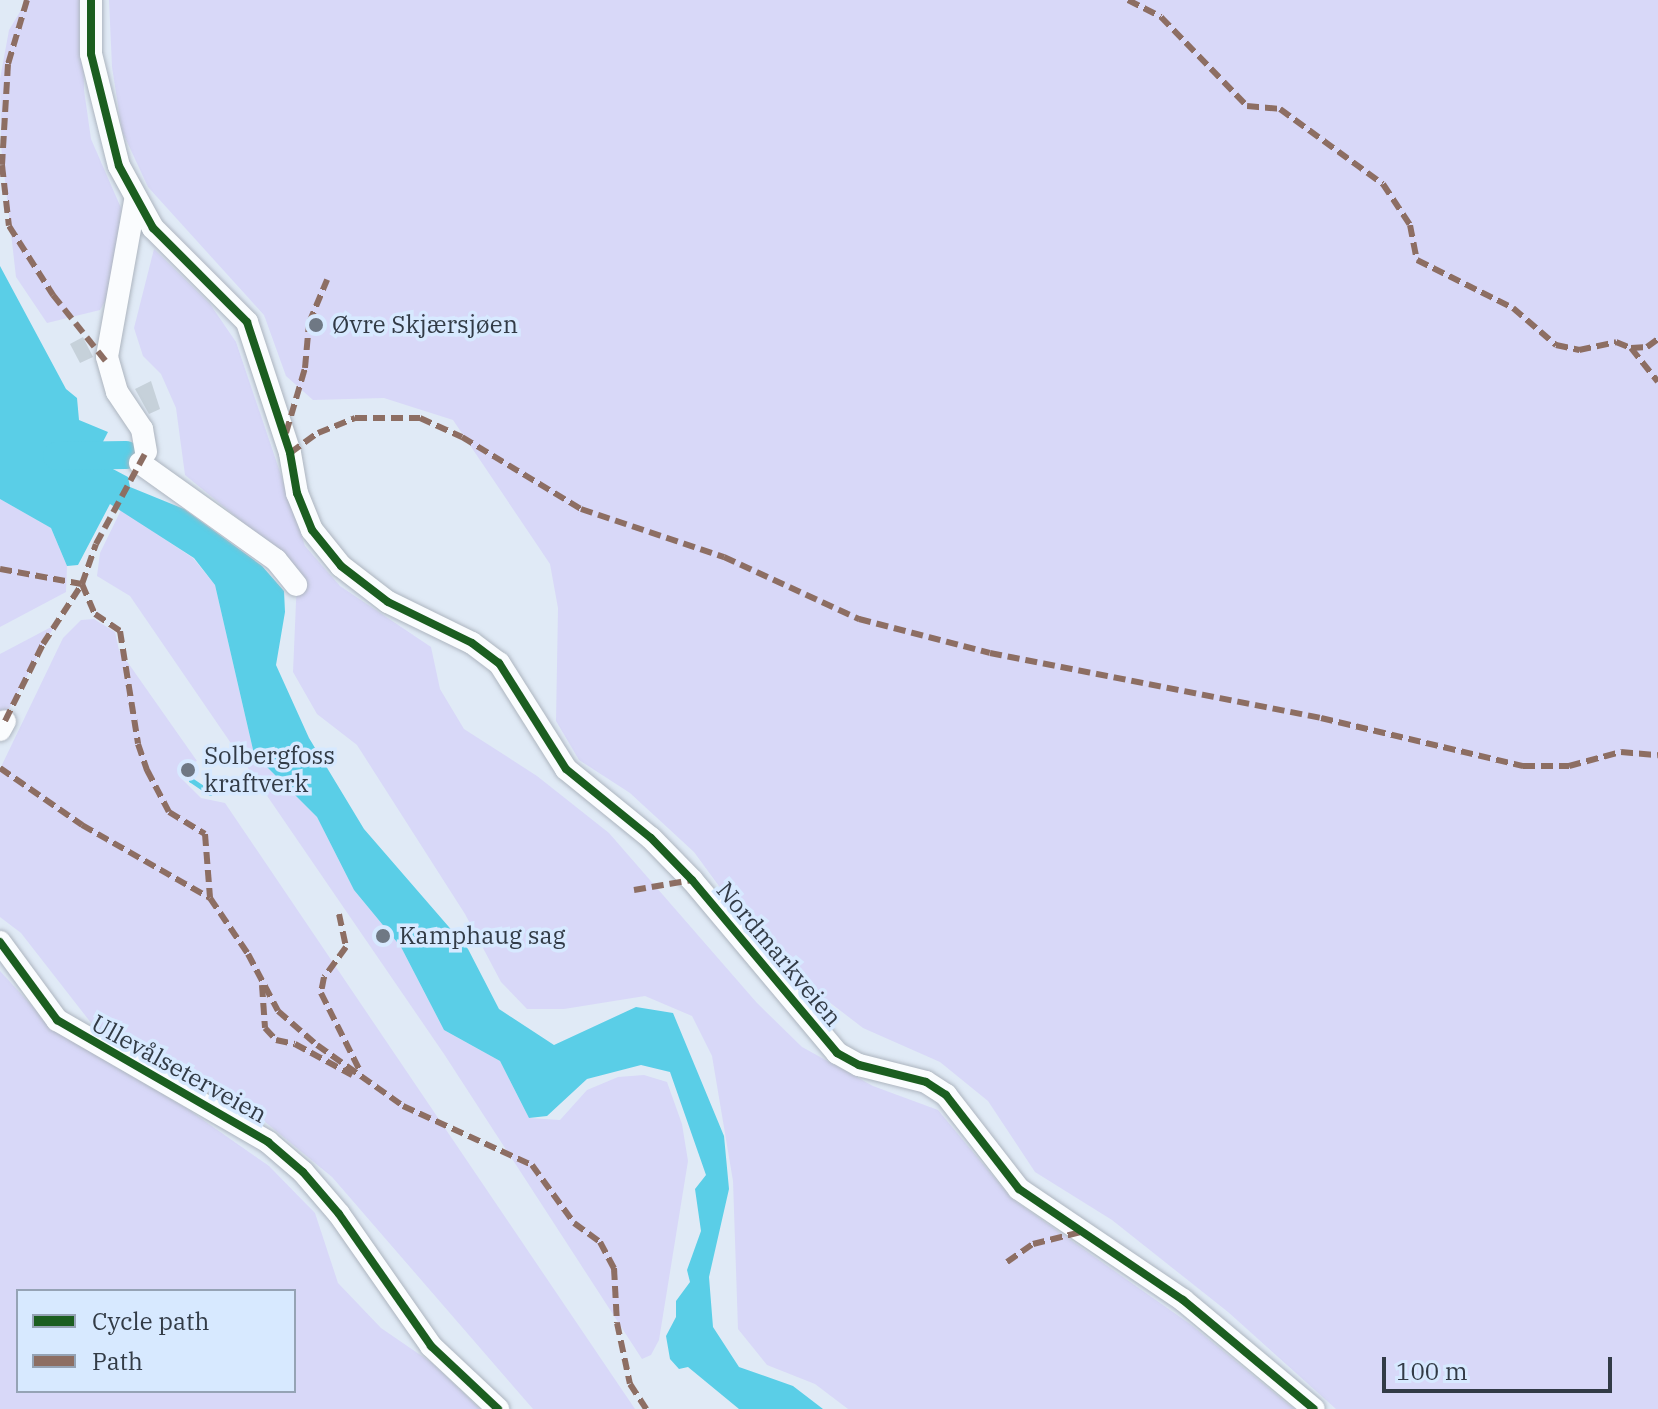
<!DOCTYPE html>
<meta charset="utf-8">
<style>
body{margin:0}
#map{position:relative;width:1658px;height:1409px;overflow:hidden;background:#e0eaf6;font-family:"IBM Plex Serif",serif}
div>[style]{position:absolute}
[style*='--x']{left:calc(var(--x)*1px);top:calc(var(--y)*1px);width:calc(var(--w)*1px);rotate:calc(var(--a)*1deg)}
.green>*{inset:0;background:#d8d8f8}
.water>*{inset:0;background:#5acee7}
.stream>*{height:5px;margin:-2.5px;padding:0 2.5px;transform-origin:2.5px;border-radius:2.5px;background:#5acee7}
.river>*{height:28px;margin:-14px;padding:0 14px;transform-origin:14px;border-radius:14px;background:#5acee7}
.building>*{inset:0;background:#c6d1da}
.roads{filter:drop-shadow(0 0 2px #adb5bf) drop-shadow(0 0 2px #adb5bf)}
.minor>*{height:22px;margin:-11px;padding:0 11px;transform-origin:11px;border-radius:11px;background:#fafcfe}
.quiet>*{height:6px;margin-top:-3px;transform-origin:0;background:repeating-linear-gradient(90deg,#8d6e63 0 12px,transparent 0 18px)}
.cycleway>*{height:8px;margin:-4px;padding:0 4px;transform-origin:4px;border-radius:4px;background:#1b5e20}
.dots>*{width:22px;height:22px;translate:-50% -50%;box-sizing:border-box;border:4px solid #d7e9ff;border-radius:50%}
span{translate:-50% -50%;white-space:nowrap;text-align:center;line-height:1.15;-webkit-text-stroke:7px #d7e9ff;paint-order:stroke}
.poi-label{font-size:24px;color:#323b46}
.left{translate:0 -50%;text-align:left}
.street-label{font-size:24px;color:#323b46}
.legend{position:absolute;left:16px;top:1289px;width:280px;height:104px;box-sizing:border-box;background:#d7e9ff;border:2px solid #95a3b5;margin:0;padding:10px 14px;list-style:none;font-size:24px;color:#323b46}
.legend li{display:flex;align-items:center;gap:16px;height:40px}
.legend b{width:40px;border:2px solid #95a3b5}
.scale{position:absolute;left:1382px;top:1357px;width:230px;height:36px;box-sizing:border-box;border:4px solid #323b46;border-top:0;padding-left:10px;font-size:24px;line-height:28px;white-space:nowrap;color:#323b46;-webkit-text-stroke:6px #d7e9ff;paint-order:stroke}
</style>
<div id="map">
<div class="green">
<i style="clip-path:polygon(27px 0,83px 0,84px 90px,91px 139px,121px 208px,114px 286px,100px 310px,47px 323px,16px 277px,1px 146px,0 79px,9px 30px)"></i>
<i style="clip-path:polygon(109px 0,1658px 0,1658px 1409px,1336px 1409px,1228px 1312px,1112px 1220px,1035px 1172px,988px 1101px,940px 1062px,863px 1028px,794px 975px,738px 912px,694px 852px,630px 793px,579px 760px,556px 721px,558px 608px,550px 564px,453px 420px,384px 398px,313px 400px,286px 376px,264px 315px,148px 187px,122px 131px,112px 67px)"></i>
<i style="clip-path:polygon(154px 249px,210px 304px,236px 342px,305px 546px,340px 586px,431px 647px,440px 689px,464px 729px,537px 776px,609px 833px,757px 1003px,802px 1047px,873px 1086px,938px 1110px,1012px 1199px,1190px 1324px,1294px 1409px,848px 1409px,815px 1384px,767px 1365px,738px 1329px,733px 1181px,712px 1056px,692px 1016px,645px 996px,564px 1009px,527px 1009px,501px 982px,465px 914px,357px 745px,317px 714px,293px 672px,297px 579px,284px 556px,185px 475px,176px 408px,161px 374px,143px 356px,134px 328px)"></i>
<i style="clip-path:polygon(0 499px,51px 528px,67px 566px,66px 592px,0 627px)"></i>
<i style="clip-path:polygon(121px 510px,193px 558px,215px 585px,254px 754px,317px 817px,354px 890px,401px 947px,444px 1030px,500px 1061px,529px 1118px,560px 1120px,587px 1090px,618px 1077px,644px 1075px,667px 1082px,682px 1124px,688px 1161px,659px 1340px,651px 1355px,642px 1359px,444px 1054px,130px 596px,97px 576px,100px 553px)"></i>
<i style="clip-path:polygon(94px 619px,115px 632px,119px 650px,197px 761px,182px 766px,182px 779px,201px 798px,225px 803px,635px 1409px,533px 1409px,332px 1177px,252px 1111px,95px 1028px,21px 933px,0 917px,0 769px,63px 638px,81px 620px)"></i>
<i style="clip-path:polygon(55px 625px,0 725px,0 654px)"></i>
<i style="clip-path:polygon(evenodd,0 971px,56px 1032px,186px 1108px,269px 1166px,315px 1213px,338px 1283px,381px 1328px,432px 1363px,480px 1409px,0 1409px,0 971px,18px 1291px,294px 1291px,294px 1391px,18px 1391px,18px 1291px)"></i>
</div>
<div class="water">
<i style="clip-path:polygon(0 266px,66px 389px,77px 398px,79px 420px,108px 432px,94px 459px,128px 477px,130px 487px,184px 509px,262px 566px,284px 591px,285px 612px,276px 665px,309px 738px,364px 829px,468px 949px,499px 1009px,554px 1045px,636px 1007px,673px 1013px,724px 1136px,729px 1189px,709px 1277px,713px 1327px,739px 1367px,793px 1386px,823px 1409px,739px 1409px,688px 1367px,679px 1369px,670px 1359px,666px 1336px,676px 1317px,676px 1301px,690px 1282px,687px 1270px,701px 1231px,695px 1189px,706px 1175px,670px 1072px,641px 1065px,587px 1079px,547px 1116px,529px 1118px,500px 1061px,444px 1030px,401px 947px,354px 890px,317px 817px,254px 754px,215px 585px,194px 558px,110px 504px,78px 565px,67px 566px,51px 528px,0 499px)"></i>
</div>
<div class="stream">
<i style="--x:189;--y:773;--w:7;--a:74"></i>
<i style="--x:191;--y:780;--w:23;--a:34"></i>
</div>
<div class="river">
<i style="--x:57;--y:456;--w:69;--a:-0.8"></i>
</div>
<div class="building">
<i style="clip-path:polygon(83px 337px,93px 357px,80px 363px,70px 344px)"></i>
<i style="clip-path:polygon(151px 381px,160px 409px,149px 414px,135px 389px)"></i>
</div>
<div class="roads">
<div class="minor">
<i style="--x:91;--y:0;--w:54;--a:90"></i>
<i style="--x:91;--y:54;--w:115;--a:76"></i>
<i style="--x:119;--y:166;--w:71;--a:61.3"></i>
<i style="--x:153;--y:228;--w:133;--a:45"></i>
<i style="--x:247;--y:322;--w:138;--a:71.8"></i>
<i style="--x:290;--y:453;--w:41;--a:80.1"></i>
<i style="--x:297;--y:493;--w:40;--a:68"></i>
<i style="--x:312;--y:530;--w:46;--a:51.1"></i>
<i style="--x:341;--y:566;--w:59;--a:37.5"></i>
<i style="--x:388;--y:602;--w:93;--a:26"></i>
<i style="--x:472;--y:643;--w:34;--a:37"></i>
<i style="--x:499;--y:663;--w:125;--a:57.7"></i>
<i style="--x:566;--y:769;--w:109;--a:39.1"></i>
<i style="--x:651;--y:838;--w:59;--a:45.7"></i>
<i style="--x:692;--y:880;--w:226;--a:50"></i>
<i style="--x:837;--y:1053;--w:25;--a:29"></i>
<i style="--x:859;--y:1065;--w:69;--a:14.2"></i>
<i style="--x:926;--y:1082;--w:24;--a:33"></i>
<i style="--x:946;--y:1095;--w:119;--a:52.2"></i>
<i style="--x:1019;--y:1189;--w:198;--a:34.1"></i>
<i style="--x:1183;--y:1300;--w:170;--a:39.8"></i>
<i style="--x:135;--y:201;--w:158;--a:100.2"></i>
<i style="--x:107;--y:357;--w:36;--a:74"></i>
<i style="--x:117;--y:392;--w:45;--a:56"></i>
<i style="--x:142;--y:429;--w:23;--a:80"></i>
<i style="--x:140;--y:463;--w:167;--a:35.5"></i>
<i style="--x:276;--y:560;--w:32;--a:51"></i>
<i style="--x:0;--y:730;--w:10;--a:-61"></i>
<i style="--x:0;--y:942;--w:97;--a:53.8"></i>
<i style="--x:57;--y:1020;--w:244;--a:30"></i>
<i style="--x:268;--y:1142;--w:46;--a:40.6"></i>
<i style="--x:303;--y:1172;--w:55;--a:49.4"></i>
<i style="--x:339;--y:1214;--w:161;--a:55.1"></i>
<i style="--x:431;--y:1346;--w:92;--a:43.2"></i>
</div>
</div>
<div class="quiet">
<i style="--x:27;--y:0;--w:67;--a:106.5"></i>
<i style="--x:8;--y:64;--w:101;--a:93.4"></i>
<i style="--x:2;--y:165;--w:61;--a:83.5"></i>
<i style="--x:9;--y:226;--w:82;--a:57.5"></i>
<i style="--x:53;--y:295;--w:88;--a:51.4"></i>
<i style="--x:1128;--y:0;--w:37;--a:27"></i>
<i style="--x:1161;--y:17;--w:124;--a:46"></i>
<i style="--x:1247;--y:106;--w:33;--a:5"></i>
<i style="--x:1280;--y:109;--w:127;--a:36.1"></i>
<i style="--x:1383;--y:184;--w:49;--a:56.6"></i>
<i style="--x:1410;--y:225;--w:36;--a:79"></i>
<i style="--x:1417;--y:260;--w:107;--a:26.6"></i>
<i style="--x:1513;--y:308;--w:57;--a:40.7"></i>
<i style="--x:1556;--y:345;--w:24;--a:12"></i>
<i style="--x:1579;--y:350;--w:38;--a:-12"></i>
<i style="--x:1616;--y:342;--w:16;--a:22"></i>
<i style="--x:1631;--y:348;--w:43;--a:51.5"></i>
<i style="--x:1631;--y:348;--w:16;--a:-4"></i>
<i style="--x:1647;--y:347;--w:14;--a:-36"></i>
<i style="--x:286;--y:433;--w:68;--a:-73.7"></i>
<i style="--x:305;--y:368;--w:45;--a:-84.9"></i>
<i style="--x:309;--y:323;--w:47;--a:-67.3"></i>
<i style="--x:290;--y:453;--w:34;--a:-36"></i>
<i style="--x:318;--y:433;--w:40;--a:-22"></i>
<i style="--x:355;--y:418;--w:65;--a:0"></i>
<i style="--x:420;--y:418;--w:46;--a:24.3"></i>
<i style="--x:462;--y:437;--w:139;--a:31.2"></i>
<i style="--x:581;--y:509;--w:151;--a:18.6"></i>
<i style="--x:724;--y:557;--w:149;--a:24.7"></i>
<i style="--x:859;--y:619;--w:135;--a:14.5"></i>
<i style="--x:990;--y:653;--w:337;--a:11.1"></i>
<i style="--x:1321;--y:718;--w:208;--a:13.4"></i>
<i style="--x:1523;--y:766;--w:46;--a:0"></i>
<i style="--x:1569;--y:766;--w:54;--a:-15.1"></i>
<i style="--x:1621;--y:752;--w:37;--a:5"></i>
<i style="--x:0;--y:569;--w:83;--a:10.4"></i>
<i style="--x:82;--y:584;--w:33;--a:67"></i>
<i style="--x:95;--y:614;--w:30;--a:34"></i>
<i style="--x:120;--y:631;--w:114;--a:80.9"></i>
<i style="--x:138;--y:744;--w:28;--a:71"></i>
<i style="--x:147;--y:770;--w:47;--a:62.4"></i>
<i style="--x:169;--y:812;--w:42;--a:31.4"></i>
<i style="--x:205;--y:834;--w:64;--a:85.5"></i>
<i style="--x:5;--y:721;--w:86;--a:-63.7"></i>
<i style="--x:43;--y:644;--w:72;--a:-57"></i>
<i style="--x:82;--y:584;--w:42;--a:-70.7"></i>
<i style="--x:96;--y:544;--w:105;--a:-61.5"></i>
<i style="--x:0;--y:768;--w:100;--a:34.8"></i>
<i style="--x:82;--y:825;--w:147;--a:29.7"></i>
<i style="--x:210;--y:898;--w:68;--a:55.8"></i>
<i style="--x:248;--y:954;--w:64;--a:62.2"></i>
<i style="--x:278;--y:1011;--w:52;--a:41.1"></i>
<i style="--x:317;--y:1045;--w:105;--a:35.3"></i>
<i style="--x:403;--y:1106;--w:142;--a:24.6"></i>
<i style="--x:532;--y:1165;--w:72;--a:54.1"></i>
<i style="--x:574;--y:1223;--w:32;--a:36"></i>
<i style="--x:600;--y:1242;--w:30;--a:62"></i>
<i style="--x:614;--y:1268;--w:55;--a:86.9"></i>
<i style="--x:617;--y:1323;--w:62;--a:78"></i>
<i style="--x:630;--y:1384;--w:30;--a:57"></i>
<i style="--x:634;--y:890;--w:59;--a:-9.8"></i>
<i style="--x:339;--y:914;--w:34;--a:78"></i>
<i style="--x:346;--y:947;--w:37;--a:126"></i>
<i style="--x:324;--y:977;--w:16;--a:101"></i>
<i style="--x:321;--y:993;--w:89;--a:63.4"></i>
<i style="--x:262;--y:985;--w:43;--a:86"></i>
<i style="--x:265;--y:1028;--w:16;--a:47"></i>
<i style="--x:276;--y:1040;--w:19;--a:12"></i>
<i style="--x:295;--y:1044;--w:65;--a:28.5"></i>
<i style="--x:1007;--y:1262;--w:32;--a:-35"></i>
<i style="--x:1033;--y:1244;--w:49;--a:-14"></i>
</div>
<div class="cycleway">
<i style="--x:91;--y:0;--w:54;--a:90"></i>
<i style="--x:91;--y:54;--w:115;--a:76"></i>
<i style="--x:119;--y:166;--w:71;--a:61.3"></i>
<i style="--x:153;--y:228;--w:133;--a:45"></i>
<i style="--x:247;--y:322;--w:138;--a:71.8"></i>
<i style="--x:290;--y:453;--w:41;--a:80.1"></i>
<i style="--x:297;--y:493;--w:40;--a:68"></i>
<i style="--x:312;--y:530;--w:46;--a:51.1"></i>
<i style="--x:341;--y:566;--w:59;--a:37.5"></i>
<i style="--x:388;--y:602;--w:93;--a:26"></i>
<i style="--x:472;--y:643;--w:34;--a:37"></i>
<i style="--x:499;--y:663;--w:125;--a:57.7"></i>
<i style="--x:566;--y:769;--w:109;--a:39.1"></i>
<i style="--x:651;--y:838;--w:59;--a:45.7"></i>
<i style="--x:692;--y:880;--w:226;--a:50"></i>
<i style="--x:837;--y:1053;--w:25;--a:29"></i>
<i style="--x:859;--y:1065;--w:69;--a:14.2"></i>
<i style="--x:926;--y:1082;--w:24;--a:33"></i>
<i style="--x:946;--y:1095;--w:119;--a:52.2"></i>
<i style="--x:1019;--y:1189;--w:198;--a:34.1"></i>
<i style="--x:1183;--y:1300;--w:170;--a:39.8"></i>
<i style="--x:0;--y:942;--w:97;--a:53.8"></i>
<i style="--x:57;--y:1020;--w:244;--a:30"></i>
<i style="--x:268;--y:1142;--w:46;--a:40.6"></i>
<i style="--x:303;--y:1172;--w:55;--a:49.4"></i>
<i style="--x:339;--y:1214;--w:161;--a:55.1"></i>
<i style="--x:431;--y:1346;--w:92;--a:43.2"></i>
</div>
<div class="dots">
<i style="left:316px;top:325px;background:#6f7884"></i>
<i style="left:188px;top:770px;background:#6f7884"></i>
<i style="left:383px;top:936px;background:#6f7884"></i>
</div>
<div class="poi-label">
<span class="left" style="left:332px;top:325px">Øvre Skjærsjøen</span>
<span class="left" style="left:204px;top:770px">Solbergfoss<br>kraftverk</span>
<span class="left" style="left:399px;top:936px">Kamphaug sag</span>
</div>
<div class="street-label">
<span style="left:779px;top:954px;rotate:50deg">Nordmarkveien</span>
<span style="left:179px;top:1069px;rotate:29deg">Ullevålseterveien</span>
</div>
<ul class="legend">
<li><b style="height:10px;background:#1b5e20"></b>Cycle path</li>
<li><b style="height:10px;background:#8d6e63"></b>Path</li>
</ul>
<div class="scale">100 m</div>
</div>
